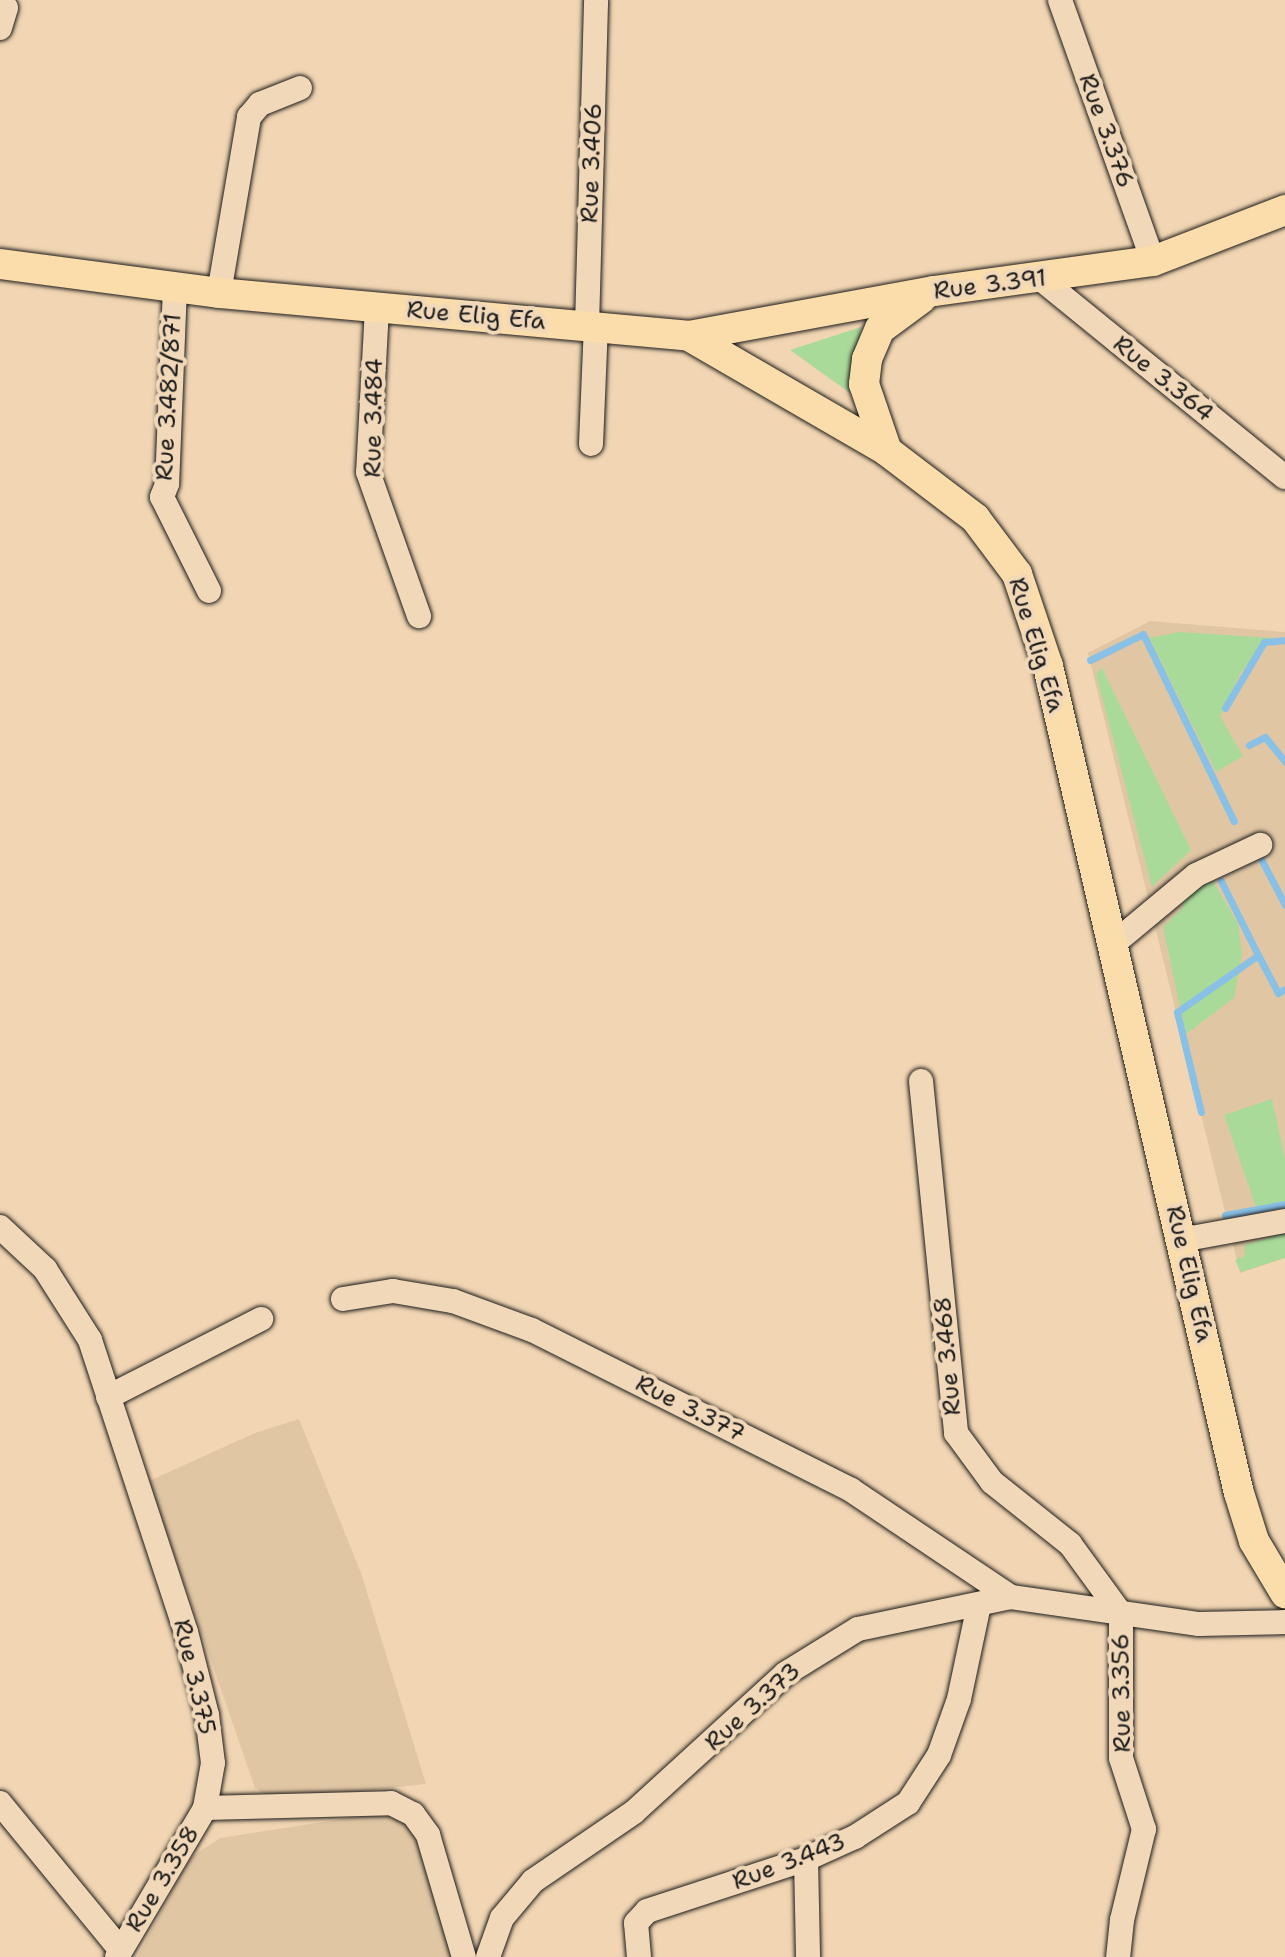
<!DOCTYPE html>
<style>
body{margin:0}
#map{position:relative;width:1285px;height:1957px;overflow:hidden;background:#f2d6b3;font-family:"Shantell Sans",sans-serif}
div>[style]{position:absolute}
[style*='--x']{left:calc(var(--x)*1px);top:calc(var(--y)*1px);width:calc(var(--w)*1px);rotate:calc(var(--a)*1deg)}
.built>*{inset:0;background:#e1c6a3}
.green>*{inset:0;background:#aada9a}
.stream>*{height:7px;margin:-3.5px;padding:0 3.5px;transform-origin:3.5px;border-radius:3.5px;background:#88c0e6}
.roads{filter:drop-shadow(0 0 2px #1c1c1c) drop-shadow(0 0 2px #1c1c1c)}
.minor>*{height:24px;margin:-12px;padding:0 12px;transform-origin:12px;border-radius:12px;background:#f1d8b9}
.major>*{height:30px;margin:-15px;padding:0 15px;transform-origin:15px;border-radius:15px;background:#fbddab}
span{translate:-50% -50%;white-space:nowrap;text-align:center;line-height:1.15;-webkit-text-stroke:8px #f1d8b9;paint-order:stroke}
.street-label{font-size:24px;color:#1c1c1c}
</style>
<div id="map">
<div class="built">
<i style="clip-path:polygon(1150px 621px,1285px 632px,1285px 1258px,1240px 1273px,1088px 653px)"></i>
<i style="clip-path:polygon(299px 1419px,361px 1573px,426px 1784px,276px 1800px,255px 1788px,149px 1481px,255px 1433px)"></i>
<i style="clip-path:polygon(381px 1813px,405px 1821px,418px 1837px,454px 1957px,137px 1957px,183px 1870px,193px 1856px,220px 1838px)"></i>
</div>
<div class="green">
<i style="clip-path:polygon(861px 327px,850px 393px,790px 350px)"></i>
<i style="clip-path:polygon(1179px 632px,1273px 638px,1241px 672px,1220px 716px,1243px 756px,1216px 772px,1149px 638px)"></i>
<i style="clip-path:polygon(1102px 668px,1191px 850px,1152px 887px,1096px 674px)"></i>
<i style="clip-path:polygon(1212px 879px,1238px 924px,1242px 954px,1234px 998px,1186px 1034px,1163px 927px,1183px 907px,1184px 896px)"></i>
<i style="clip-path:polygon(1272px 1099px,1285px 1158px,1285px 1202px,1256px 1207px,1224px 1115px)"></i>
<i style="clip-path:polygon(1285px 1233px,1285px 1258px,1241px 1272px,1235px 1260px,1245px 1256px,1244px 1245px)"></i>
</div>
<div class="stream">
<i style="--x:1090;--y:660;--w:59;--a:-26.1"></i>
<i style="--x:1143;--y:634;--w:208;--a:64.1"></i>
<i style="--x:1225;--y:708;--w:77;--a:-59.4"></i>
<i style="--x:1264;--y:642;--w:21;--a:-5"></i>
<i style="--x:1249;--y:745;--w:18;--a:-27"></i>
<i style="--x:1265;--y:737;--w:32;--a:51"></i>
<i style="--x:1261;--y:859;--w:52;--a:62.4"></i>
<i style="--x:1221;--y:881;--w:83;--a:63.4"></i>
<i style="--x:1201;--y:1112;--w:103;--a:-103.5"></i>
<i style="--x:1177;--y:1012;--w:99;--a:-35.1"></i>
<i style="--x:1258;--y:955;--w:43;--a:62.2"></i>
<i style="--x:1278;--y:993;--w:8;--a:-30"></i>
<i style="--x:1225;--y:1215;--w:61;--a:-10.4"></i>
</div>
<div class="roads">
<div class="minor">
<i style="--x:1060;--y:0;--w:277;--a:70.4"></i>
<i style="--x:0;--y:2;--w:8;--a:45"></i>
<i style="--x:6;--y:8;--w:21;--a:107"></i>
<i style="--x:1041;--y:279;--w:314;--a:39.1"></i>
<i style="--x:175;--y:287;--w:197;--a:92.3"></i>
<i style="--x:167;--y:484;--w:14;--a:111"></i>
<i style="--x:162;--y:497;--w:105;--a:63.4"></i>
<i style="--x:219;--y:293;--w:179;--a:-80.3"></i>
<i style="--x:249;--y:117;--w:17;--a:-50"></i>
<i style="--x:260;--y:104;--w:43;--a:-21.8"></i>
<i style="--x:377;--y:308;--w:164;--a:93.1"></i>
<i style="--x:368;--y:472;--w:153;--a:70.5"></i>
<i style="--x:587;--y:326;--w:326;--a:-88.4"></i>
<i style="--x:591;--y:444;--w:117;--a:-87.6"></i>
<i style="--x:1112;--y:945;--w:109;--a:-39.8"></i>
<i style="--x:1196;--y:875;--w:71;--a:-25.1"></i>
<i style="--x:921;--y:1081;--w:354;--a:84.3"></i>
<i style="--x:956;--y:1433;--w:61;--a:53.7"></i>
<i style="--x:992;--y:1482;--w:100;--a:38.5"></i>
<i style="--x:1070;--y:1544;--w:87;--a:53.9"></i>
<i style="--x:1121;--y:1614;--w:144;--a:90"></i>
<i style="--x:1121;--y:1758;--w:75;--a:72.1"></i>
<i style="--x:1144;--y:1829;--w:94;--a:103.6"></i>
<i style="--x:1122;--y:1920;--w:37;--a:96"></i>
<i style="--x:0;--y:1227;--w:62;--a:43"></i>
<i style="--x:45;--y:1269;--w:84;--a:57.6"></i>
<i style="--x:90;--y:1340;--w:307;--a:71.8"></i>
<i style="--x:186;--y:1632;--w:86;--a:75.8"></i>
<i style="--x:207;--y:1715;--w:48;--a:82.9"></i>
<i style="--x:213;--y:1763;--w:46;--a:100.1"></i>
<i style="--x:205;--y:1808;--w:186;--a:-1.5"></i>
<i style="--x:391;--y:1803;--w:25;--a:27"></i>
<i style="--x:413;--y:1814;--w:26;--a:54"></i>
<i style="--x:428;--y:1835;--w:127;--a:73.6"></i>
<i style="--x:1181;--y:1240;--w:106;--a:-10.4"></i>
<i style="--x:343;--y:1299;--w:51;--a:-9.1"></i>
<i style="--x:393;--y:1291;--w:61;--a:9.5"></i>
<i style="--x:453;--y:1301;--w:84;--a:20.2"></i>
<i style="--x:532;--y:1330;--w:357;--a:26.6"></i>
<i style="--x:851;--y:1490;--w:192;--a:33.8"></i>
<i style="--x:108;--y:1397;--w:172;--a:-27"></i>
<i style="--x:0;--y:1803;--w:189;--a:50.6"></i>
<i style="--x:806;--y:1859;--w:98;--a:88.8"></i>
<i style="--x:117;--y:1957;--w:173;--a:-59.4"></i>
<i style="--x:488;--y:1957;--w:41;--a:-70.3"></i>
<i style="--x:502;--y:1918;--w:48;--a:-50"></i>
<i style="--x:533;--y:1881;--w:122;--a:-34.3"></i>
<i style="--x:634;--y:1812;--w:205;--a:-42.4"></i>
<i style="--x:785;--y:1674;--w:86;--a:-31.7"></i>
<i style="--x:858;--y:1629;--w:156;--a:-11.8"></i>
<i style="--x:1011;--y:1597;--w:190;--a:8.2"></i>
<i style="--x:1199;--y:1624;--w:86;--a:-1.3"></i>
<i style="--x:639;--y:1957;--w:34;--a:-95"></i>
<i style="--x:636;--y:1923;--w:16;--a:-47"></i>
<i style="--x:647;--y:1911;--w:167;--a:-18.1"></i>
<i style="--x:806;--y:1859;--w:54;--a:-24.2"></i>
<i style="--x:855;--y:1837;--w:63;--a:-32.7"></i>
<i style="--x:908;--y:1803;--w:57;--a:-57.1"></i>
<i style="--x:939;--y:1755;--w:59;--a:-70.3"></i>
<i style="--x:959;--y:1699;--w:96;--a:-78"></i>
</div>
<div class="major">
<i style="--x:0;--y:264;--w:221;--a:7.5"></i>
<i style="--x:219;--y:293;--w:472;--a:5.2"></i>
<i style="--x:689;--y:336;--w:229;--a:30.1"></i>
<i style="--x:887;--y:451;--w:111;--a:37.3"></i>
<i style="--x:975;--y:518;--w:70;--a:53.1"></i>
<i style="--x:1017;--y:574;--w:97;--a:71.4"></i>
<i style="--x:1048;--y:666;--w:849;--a:77"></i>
<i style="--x:1239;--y:1493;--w:50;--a:72.6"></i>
<i style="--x:1254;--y:1541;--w:61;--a:59.2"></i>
<i style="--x:689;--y:336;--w:249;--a:-10.4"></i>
<i style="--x:934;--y:291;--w:221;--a:-7.8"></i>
<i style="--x:1153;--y:261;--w:142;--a:-21.1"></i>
<i style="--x:887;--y:451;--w:71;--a:-108.9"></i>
<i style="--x:864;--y:384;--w:25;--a:-83"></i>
<i style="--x:867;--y:359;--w:33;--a:-67"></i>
<i style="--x:880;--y:329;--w:52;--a:-36.4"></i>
</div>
</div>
<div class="street-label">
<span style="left:1106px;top:131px;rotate:70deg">Rue 3.376</span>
<span style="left:592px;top:163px;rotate:-88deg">Rue 3.406</span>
<span style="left:990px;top:285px;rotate:-7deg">Rue 3.391</span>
<span style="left:476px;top:316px;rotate:5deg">Rue Elig Efa</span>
<span style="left:1163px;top:379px;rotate:39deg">Rue 3.364</span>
<span style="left:169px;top:397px;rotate:-87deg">Rue 3.482/871</span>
<span style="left:374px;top:418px;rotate:-89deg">Rue 3.484</span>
<span style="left:1036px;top:645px;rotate:73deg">Rue Elig Efa</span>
<span style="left:1189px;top:1274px;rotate:77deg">Rue Elig Efa</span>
<span style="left:948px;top:1356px;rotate:-95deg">Rue 3.468</span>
<span style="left:690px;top:1409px;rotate:27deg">Rue 3.377</span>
<span style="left:194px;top:1677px;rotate:77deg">Rue 3.375</span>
<span style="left:1122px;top:1693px;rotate:-91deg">Rue 3.356</span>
<span style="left:753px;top:1707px;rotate:-42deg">Rue 3.373</span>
<span style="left:789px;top:1862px;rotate:-21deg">Rue 3.443</span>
<span style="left:163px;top:1879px;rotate:-59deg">Rue 3.358</span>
</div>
</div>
